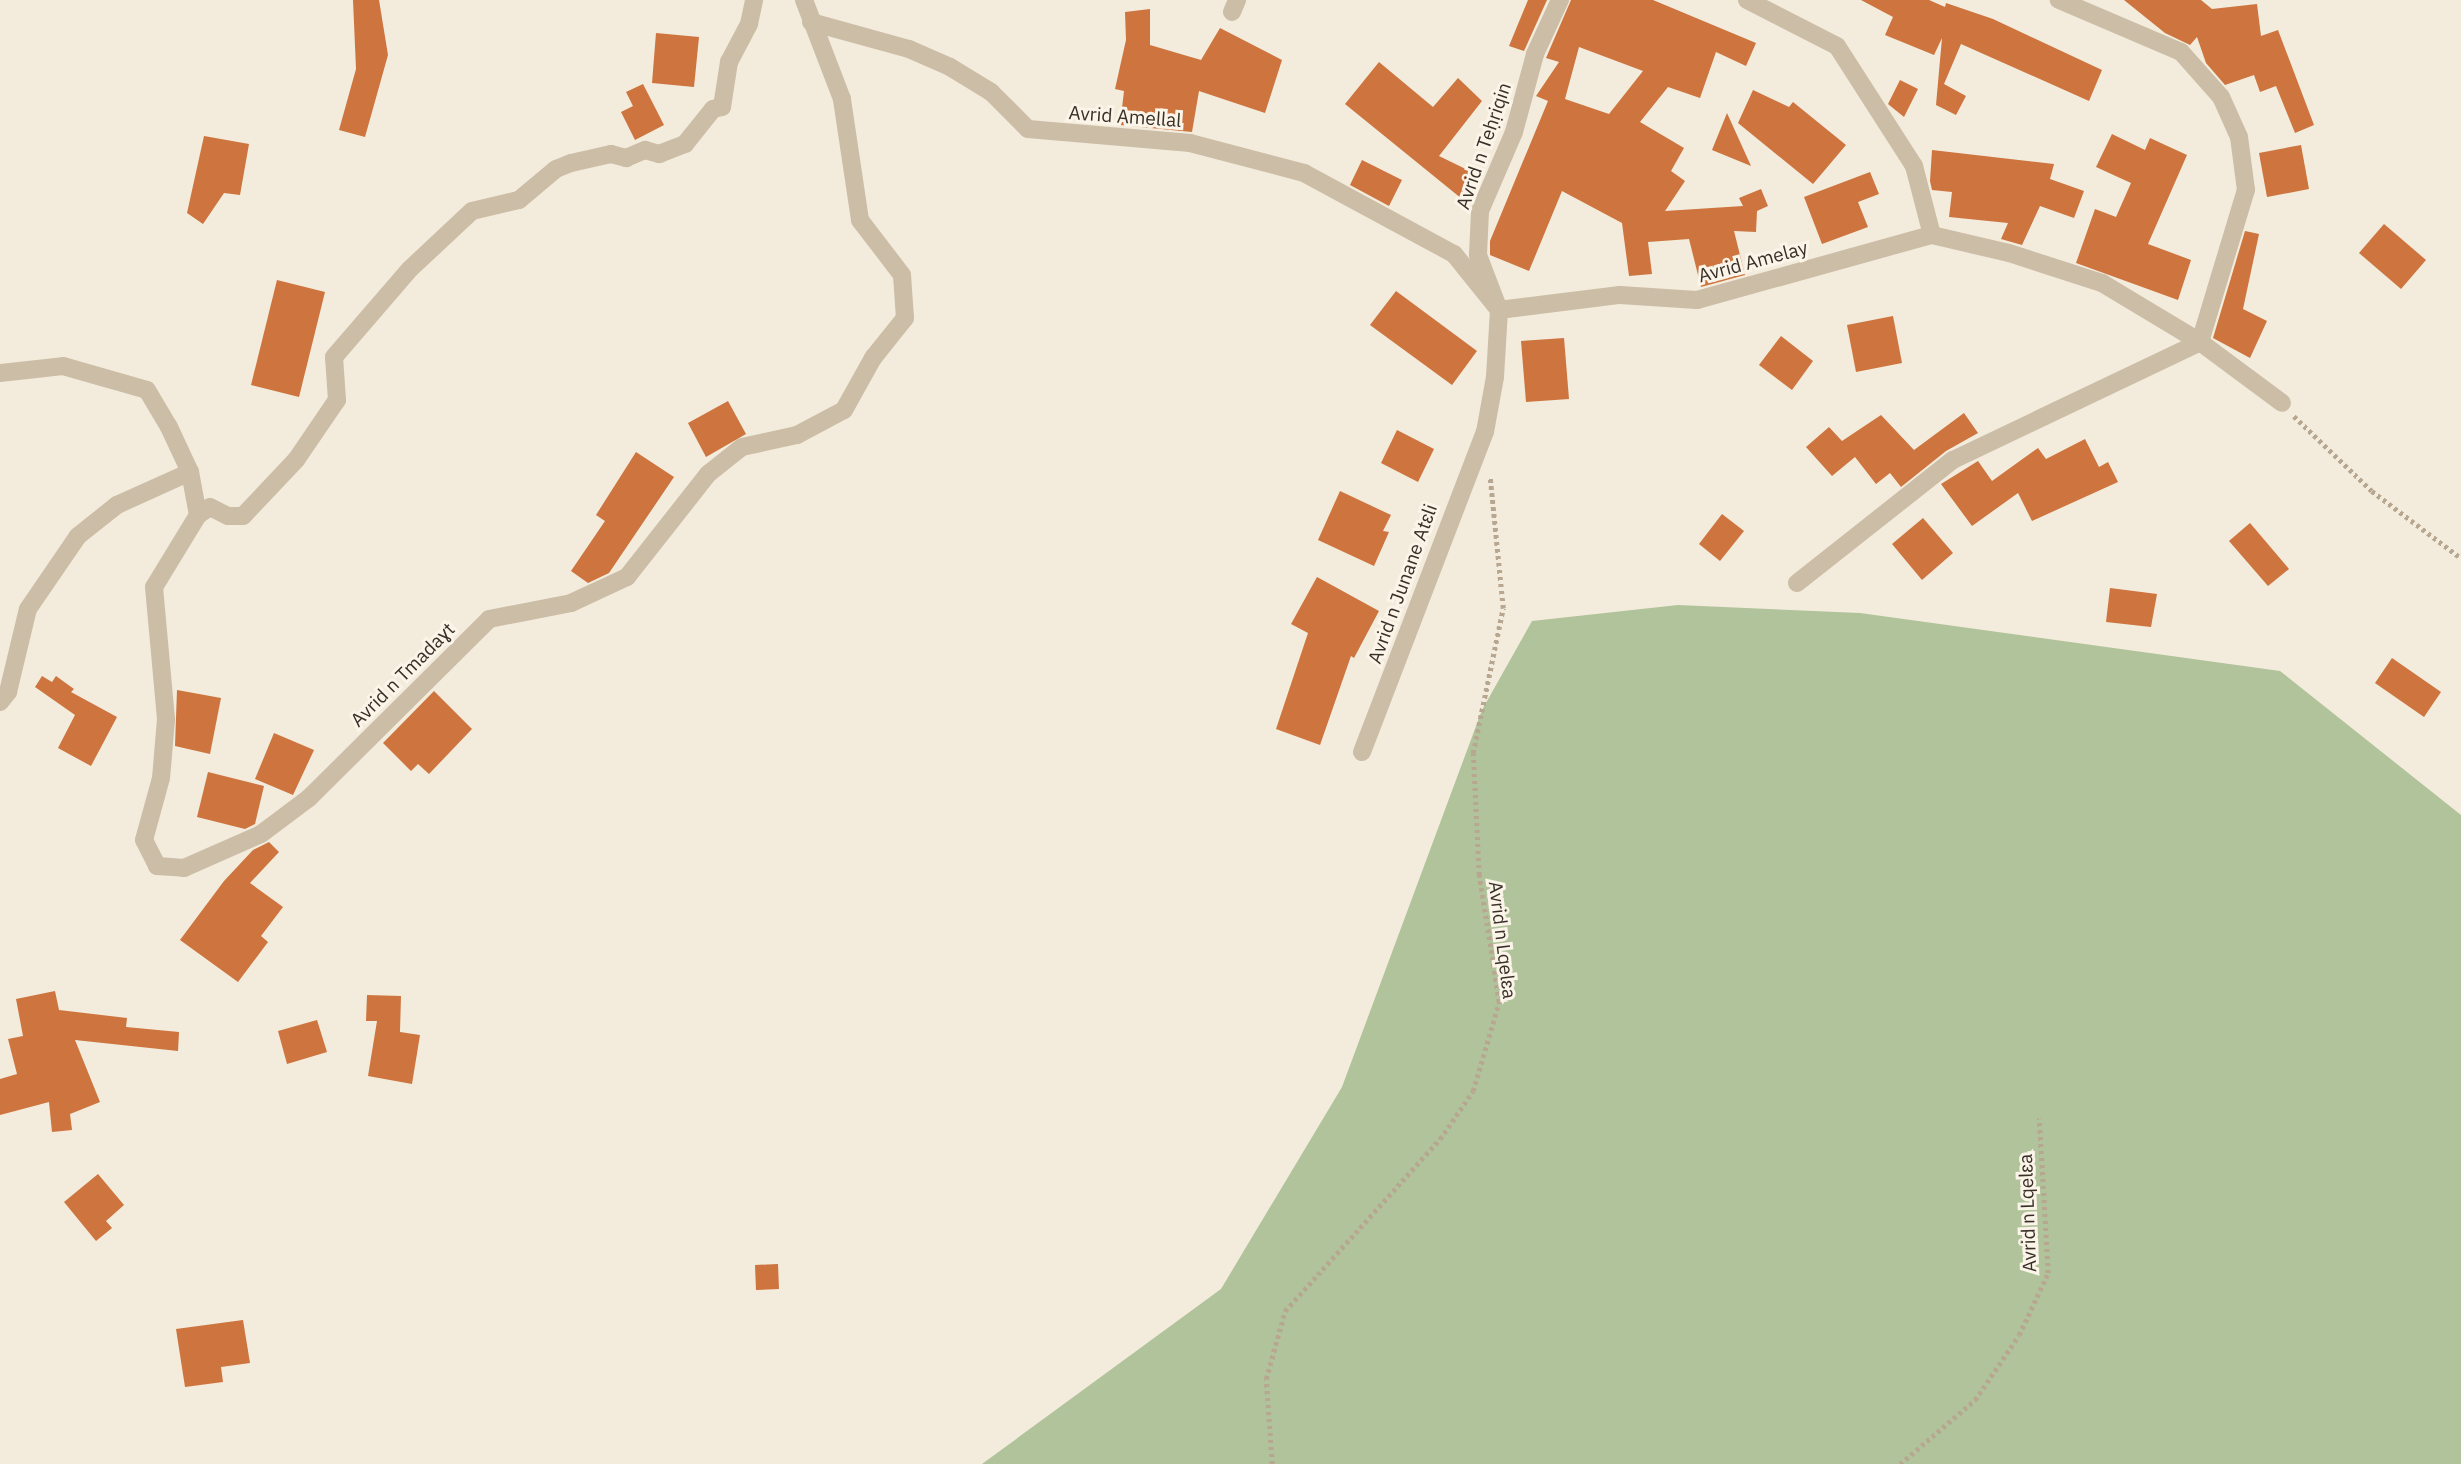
<!DOCTYPE html>
<meta charset="utf-8">
<style>
body{margin:0}
#map{position:relative;width:2461px;height:1464px;overflow:hidden;background:#f3ebdb;font-family:"IBM Plex Sans",sans-serif}
div>[style]{position:absolute}
[style*='--x']{left:calc(var(--x)*1px);top:calc(var(--y)*1px);width:calc(var(--w)*1px);rotate:calc(var(--a)*1deg)}
.green>*{inset:0;background:#b0c39a}
.building>*{inset:0;background:#cd743f}
.path>*{height:4.5px;margin-top:-2.25px;transform-origin:0;background:repeating-linear-gradient(90deg,#b8a790 0 3.5px,transparent 0 7px)}
.minor>*{height:18px;margin:-9px;padding:0 9px;transform-origin:9px;border-radius:9px;background:#ccbda6}
span{translate:-50% -50%;white-space:nowrap;text-align:center;line-height:1.15;-webkit-text-stroke:6px #fbf4e8;paint-order:stroke}
.street-label{font-size:19px;color:#382f27}
</style>
<div id="map">
<div class="green">
<i style="clip-path:polygon(1678px 605px,1860px 613px,2280px 671px,2461px 815px,2461px 1464px,982px 1464px,1221px 1289px,1342px 1087px,1482px 710px,1532px 621px)"></i>
</div>
<div class="building">
<i style="clip-path:polygon(353px 0,379px 0,388px 55px,365px 137px,339px 130px,356px 69px)"></i>
<i style="clip-path:polygon(1528px 0,1547px 0,1524px 51px,1509px 46px)"></i>
<i style="clip-path:polygon(evenodd,1571px 0,1653px 0,1756px 43px,1746px 66px,1716px 52px,1700px 98px,1668px 87px,1640px 122px,1684px 148px,1671px 171px,1685px 181px,1665px 211px,1743px 206px,1739px 198px,1761px 189px,1768px 206px,1757px 211px,1756px 232px,1734px 231px,1745px 275px,1701px 287px,1689px 239px,1648px 242px,1652px 274px,1629px 276px,1622px 223px,1562px 191px,1529px 271px,1490px 255px,1490px 241px,1548px 101px,1536px 96px,1559px 62px,1546px 58px,1571px 0,1579px 47px,1643px 71px,1609px 114px,1565px 99px,1579px 47px)"></i>
<i style="clip-path:polygon(1861px 0,1929px 0,1945px 7px,1946px 3px,1993px 19px,2102px 70px,2089px 101px,1961px 44px,1944px 84px,1966px 96px,1956px 115px,1936px 105px,1942px 38px,1934px 55px,1885px 35px,1893px 17px)"></i>
<i style="clip-path:polygon(2124px 0,2201px 0,2212px 9px,2257px 4px,2261px 36px,2278px 30px,2314px 125px,2295px 133px,2276px 86px,2260px 92px,2254px 75px,2225px 85px,2206px 63px,2197px 37px,2190px 45px,2165px 33px)"></i>
<i style="clip-path:polygon(1150px 9px,1150px 45px,1201px 60px,1220px 28px,1282px 60px,1265px 113px,1199px 91px,1192px 132px,1120px 125px,1124px 91px,1115px 89px,1126px 40px,1125px 12px)"></i>
<i style="clip-path:polygon(656px 33px,699px 37px,694px 87px,652px 83px)"></i>
<i style="clip-path:polygon(1379px 62px,1433px 107px,1458px 78px,1482px 101px,1439px 156px,1480px 176px,1467px 203px,1345px 104px)"></i>
<i style="clip-path:polygon(1900px 80px,1918px 89px,1904px 117px,1888px 104px)"></i>
<i style="clip-path:polygon(643px 84px,664px 125px,635px 140px,621px 112px,633px 106px,626px 92px)"></i>
<i style="clip-path:polygon(1753px 90px,1789px 107px,1793px 102px,1846px 145px,1813px 184px,1738px 123px)"></i>
<i style="clip-path:polygon(1727px 113px,1751px 166px,1712px 150px)"></i>
<i style="clip-path:polygon(2112px 134px,2145px 150px,2150px 138px,2187px 155px,2148px 244px,2191px 260px,2178px 300px,2076px 263px,2095px 209px,2116px 217px,2131px 183px,2096px 167px)"></i>
<i style="clip-path:polygon(204px 136px,249px 144px,240px 195px,224px 193px,203px 224px,187px 213px)"></i>
<i style="clip-path:polygon(2301px 145px,2309px 189px,2267px 197px,2259px 153px)"></i>
<i style="clip-path:polygon(1932px 150px,2054px 164px,2050px 179px,2084px 191px,2074px 218px,2040px 206px,2022px 245px,2001px 239px,2008px 223px,1949px 217px,1952px 192px,1932px 190px,1930px 181px)"></i>
<i style="clip-path:polygon(1362px 160px,1402px 180px,1389px 206px,1350px 185px)"></i>
<i style="clip-path:polygon(1870px 172px,1879px 194px,1858px 202px,1868px 227px,1822px 244px,1804px 197px)"></i>
<i style="clip-path:polygon(2384px 224px,2426px 260px,2401px 289px,2359px 253px)"></i>
<i style="clip-path:polygon(2245px 231px,2259px 234px,2243px 309px,2267px 321px,2250px 358px,2213px 338px)"></i>
<i style="clip-path:polygon(277px 280px,325px 292px,299px 397px,251px 385px)"></i>
<i style="clip-path:polygon(1396px 291px,1477px 351px,1452px 385px,1370px 325px)"></i>
<i style="clip-path:polygon(1893px 316px,1902px 363px,1856px 372px,1847px 325px)"></i>
<i style="clip-path:polygon(1781px 336px,1813px 361px,1792px 390px,1759px 365px)"></i>
<i style="clip-path:polygon(1564px 338px,1569px 399px,1526px 402px,1521px 341px)"></i>
<i style="clip-path:polygon(728px 401px,746px 434px,706px 457px,688px 423px)"></i>
<i style="clip-path:polygon(1964px 413px,1978px 433px,1946px 451px,1901px 487px,1890px 473px,1876px 484px,1855px 457px,1832px 476px,1806px 447px,1829px 427px,1842px 441px,1881px 415px,1914px 450px)"></i>
<i style="clip-path:polygon(1397px 430px,1434px 449px,1418px 482px,1381px 463px)"></i>
<i style="clip-path:polygon(2085px 439px,2099px 467px,2108px 462px,2118px 482px,2032px 521px,2018px 493px,1972px 526px,1941px 484px,1978px 461px,1992px 481px,2038px 448px,2046px 459px)"></i>
<i style="clip-path:polygon(636px 452px,674px 477px,609px 573px,588px 583px,571px 571px,605px 521px,596px 515px)"></i>
<i style="clip-path:polygon(1340px 491px,1391px 515px,1383px 531px,1389px 532px,1374px 566px,1318px 540px)"></i>
<i style="clip-path:polygon(1722px 514px,1744px 531px,1720px 561px,1699px 544px)"></i>
<i style="clip-path:polygon(1923px 518px,1953px 553px,1922px 580px,1892px 544px)"></i>
<i style="clip-path:polygon(2250px 523px,2289px 569px,2268px 586px,2229px 541px)"></i>
<i style="clip-path:polygon(1317px 577px,1379px 611px,1354px 658px,1351px 656px,1320px 745px,1276px 729px,1308px 633px,1291px 624px)"></i>
<i style="clip-path:polygon(2110px 588px,2157px 594px,2151px 627px,2106px 622px)"></i>
<i style="clip-path:polygon(2392px 658px,2441px 692px,2424px 717px,2375px 683px)"></i>
<i style="clip-path:polygon(42px 676px,52px 682px,56px 676px,74px 689px,71px 692px,117px 717px,91px 766px,58px 748px,75px 715px,35px 687px)"></i>
<i style="clip-path:polygon(177px 690px,221px 698px,210px 754px,175px 746px)"></i>
<i style="clip-path:polygon(434px 691px,472px 729px,429px 774px,418px 764px,411px 771px,383px 743px)"></i>
<i style="clip-path:polygon(274px 733px,314px 750px,293px 795px,255px 779px)"></i>
<i style="clip-path:polygon(208px 772px,264px 786px,255px 824px,245px 829px,197px 817px)"></i>
<i style="clip-path:polygon(269px 842px,279px 852px,250px 883px,283px 907px,261px 936px,268px 942px,238px 982px,180px 940px,224px 881px,253px 850px)"></i>
<i style="clip-path:polygon(55px 991px,59px 1010px,127px 1018px,126px 1027px,179px 1032px,178px 1051px,75px 1040px,100px 1102px,70px 1114px,72px 1130px,52px 1132px,49px 1102px,0 1115px,0 1079px,17px 1074px,8px 1039px,23px 1036px,16px 999px)"></i>
<i style="clip-path:polygon(367px 995px,401px 996px,400px 1032px,420px 1035px,412px 1084px,368px 1076px,377px 1021px,366px 1021px)"></i>
<i style="clip-path:polygon(317px 1020px,327px 1052px,287px 1064px,278px 1031px)"></i>
<i style="clip-path:polygon(98px 1174px,124px 1205px,106px 1221px,112px 1228px,96px 1241px,64px 1202px)"></i>
<i style="clip-path:polygon(778px 1264px,779px 1289px,756px 1290px,755px 1265px)"></i>
<i style="clip-path:polygon(243px 1320px,250px 1363px,221px 1367px,223px 1382px,185px 1387px,176px 1329px)"></i>
</div>
<div class="path">
<i style="--x:2294;--y:416;--w:108;--a:43.9"></i>
<i style="--x:2372;--y:491;--w:111;--a:37"></i>
<i style="--x:1272;--y:1464;--w:85;--a:-94"></i>
<i style="--x:1266;--y:1379;--w:71;--a:-74.4"></i>
<i style="--x:1285;--y:1311;--w:232;--a:-48"></i>
<i style="--x:1440;--y:1139;--w:58;--a:-55.5"></i>
<i style="--x:1473;--y:1091;--w:93;--a:-73.7"></i>
<i style="--x:1499;--y:1002;--w:129;--a:-98.9"></i>
<i style="--x:1479;--y:875;--w:122;--a:-92.8"></i>
<i style="--x:1473;--y:753;--w:148;--a:-78.3"></i>
<i style="--x:1503;--y:608;--w:131;--a:-95.7"></i>
<i style="--x:1900;--y:1464;--w:99;--a:-40.5"></i>
<i style="--x:1975;--y:1400;--w:78;--a:-55.9"></i>
<i style="--x:2019;--y:1335;--w:68;--a:-64.9"></i>
<i style="--x:2048;--y:1273;--w:155;--a:-93.3"></i>
</div>
<div class="minor">
<i style="--x:1747;--y:0;--w:101;--a:27.1"></i>
<i style="--x:1837;--y:46;--w:143;--a:57.3"></i>
<i style="--x:1914;--y:166;--w:71;--a:75.4"></i>
<i style="--x:1232;--y:12;--w:13;--a:-67"></i>
<i style="--x:811;--y:22;--w:102;--a:15.4"></i>
<i style="--x:909;--y:49;--w:45;--a:23.7"></i>
<i style="--x:950;--y:67;--w:48;--a:31.4"></i>
<i style="--x:991;--y:92;--w:52;--a:45"></i>
<i style="--x:1028;--y:129;--w:163;--a:4.9"></i>
<i style="--x:1190;--y:143;--w:118;--a:14.7"></i>
<i style="--x:1304;--y:173;--w:170;--a:28.4"></i>
<i style="--x:1454;--y:254;--w:72;--a:51.2"></i>
<i style="--x:1499;--y:310;--w:122;--a:-7.1"></i>
<i style="--x:1620;--y:295;--w:77;--a:3.7"></i>
<i style="--x:1697;--y:300;--w:244;--a:-15.5"></i>
<i style="--x:1932;--y:235;--w:79;--a:13.2"></i>
<i style="--x:2009;--y:253;--w:98;--a:17.9"></i>
<i style="--x:2102;--y:283;--w:114;--a:31"></i>
<i style="--x:2200;--y:342;--w:102;--a:36.6"></i>
<i style="--x:0;--y:373;--w:63;--a:-6.3"></i>
<i style="--x:63;--y:366;--w:87;--a:15.9"></i>
<i style="--x:147;--y:390;--w:43;--a:59.3"></i>
<i style="--x:169;--y:427;--w:50;--a:65"></i>
<i style="--x:190;--y:472;--w:44;--a:79.5"></i>
<i style="--x:198;--y:515;--w:84;--a:121.4"></i>
<i style="--x:154;--y:587;--w:133;--a:84.8"></i>
<i style="--x:166;--y:719;--w:59;--a:94.8"></i>
<i style="--x:161;--y:778;--w:64;--a:105.3"></i>
<i style="--x:144;--y:840;--w:29;--a:63"></i>
<i style="--x:157;--y:866;--w:27;--a:4"></i>
<i style="--x:184;--y:868;--w:84;--a:-23.8"></i>
<i style="--x:261;--y:834;--w:60;--a:-36.9"></i>
<i style="--x:309;--y:798;--w:254;--a:-44.8"></i>
<i style="--x:489;--y:619;--w:84;--a:-11"></i>
<i style="--x:571;--y:603;--w:62;--a:-24.9"></i>
<i style="--x:627;--y:577;--w:131;--a:-51.8"></i>
<i style="--x:708;--y:474;--w:43;--a:-38.5"></i>
<i style="--x:742;--y:447;--w:56;--a:-12.3"></i>
<i style="--x:797;--y:435;--w:53;--a:-28"></i>
<i style="--x:844;--y:410;--w:60;--a:-60.9"></i>
<i style="--x:873;--y:358;--w:51;--a:-51.3"></i>
<i style="--x:905;--y:318;--w:43;--a:-94"></i>
<i style="--x:902;--y:275;--w:69;--a:-127.4"></i>
<i style="--x:860;--y:220;--w:122;--a:-98.5"></i>
<i style="--x:842;--y:99;--w:106;--a:-111"></i>
<i style="--x:198;--y:515;--w:14;--a:-34"></i>
<i style="--x:210;--y:507;--w:20;--a:27"></i>
<i style="--x:228;--y:516;--w:15;--a:0"></i>
<i style="--x:243;--y:516;--w:77;--a:-46.6"></i>
<i style="--x:296;--y:460;--w:73;--a:-55.7"></i>
<i style="--x:337;--y:400;--w:43;--a:-94"></i>
<i style="--x:334;--y:357;--w:116;--a:-49.2"></i>
<i style="--x:410;--y:269;--w:85;--a:-43.1"></i>
<i style="--x:472;--y:211;--w:48;--a:-13.2"></i>
<i style="--x:519;--y:200;--w:48;--a:-40"></i>
<i style="--x:556;--y:169;--w:16;--a:-22"></i>
<i style="--x:571;--y:163;--w:41;--a:-12.7"></i>
<i style="--x:611;--y:154;--w:16;--a:15"></i>
<i style="--x:626;--y:158;--w:21;--a:-23"></i>
<i style="--x:645;--y:150;--w:15;--a:16"></i>
<i style="--x:659;--y:154;--w:28;--a:-21"></i>
<i style="--x:685;--y:144;--w:45;--a:-51.3"></i>
<i style="--x:713;--y:109;--w:9;--a:-13"></i>
<i style="--x:722;--y:107;--w:46;--a:-81.2"></i>
<i style="--x:729;--y:62;--w:43;--a:-62.2"></i>
<i style="--x:749;--y:24;--w:25;--a:-78"></i>
<i style="--x:1797;--y:583;--w:199;--a:-38.3"></i>
<i style="--x:1953;--y:460;--w:274;--a:-25.5"></i>
<i style="--x:2200;--y:342;--w:159;--a:-73.2"></i>
<i style="--x:2246;--y:190;--w:53;--a:-97.5"></i>
<i style="--x:2239;--y:137;--w:44;--a:-114.2"></i>
<i style="--x:2221;--y:97;--w:60;--a:-131.6"></i>
<i style="--x:2181;--y:52;--w:133;--a:-156.9"></i>
<i style="--x:0;--y:702;--w:13;--a:-51"></i>
<i style="--x:8;--y:692;--w:85;--a:-76.5"></i>
<i style="--x:28;--y:609;--w:88;--a:-55.6"></i>
<i style="--x:78;--y:536;--w:50;--a:-38.5"></i>
<i style="--x:117;--y:505;--w:80;--a:-24.3"></i>
<i style="--x:1362;--y:752;--w:343;--a:-69"></i>
<i style="--x:1485;--y:432;--w:56;--a:-79.7"></i>
<i style="--x:1495;--y:377;--w:67;--a:-86.6"></i>
<i style="--x:1499;--y:310;--w:59;--a:-110.9"></i>
<i style="--x:1478;--y:255;--w:44;--a:-87.4"></i>
<i style="--x:1480;--y:211;--w:86;--a:-66.7"></i>
<i style="--x:1514;--y:132;--w:81;--a:-74.9"></i>
<i style="--x:1535;--y:54;--w:60;--a:-65.2"></i>
</div>
<div class="street-label">
<span style="left:1125px;top:117px;rotate:4deg">Avrid Amellal</span>
<span style="left:1484px;top:146px;rotate:-71deg">Avrid n Teḥṛiqin</span>
<span style="left:1753px;top:262px;rotate:-15deg">Avrid Amelay</span>
<span style="left:1403px;top:584px;rotate:-70deg">Avrid n Junane Atɛli</span>
<span style="left:403px;top:675px;rotate:-45deg">Avrid n Tmadaɣt</span>
<span style="left:1502px;top:940px;rotate:83deg">Avrid n Lqelɛa</span>
<span style="left:2028px;top:1213px;rotate:-92deg">Avrid n Lqelɛa</span>
</div>
</div>
